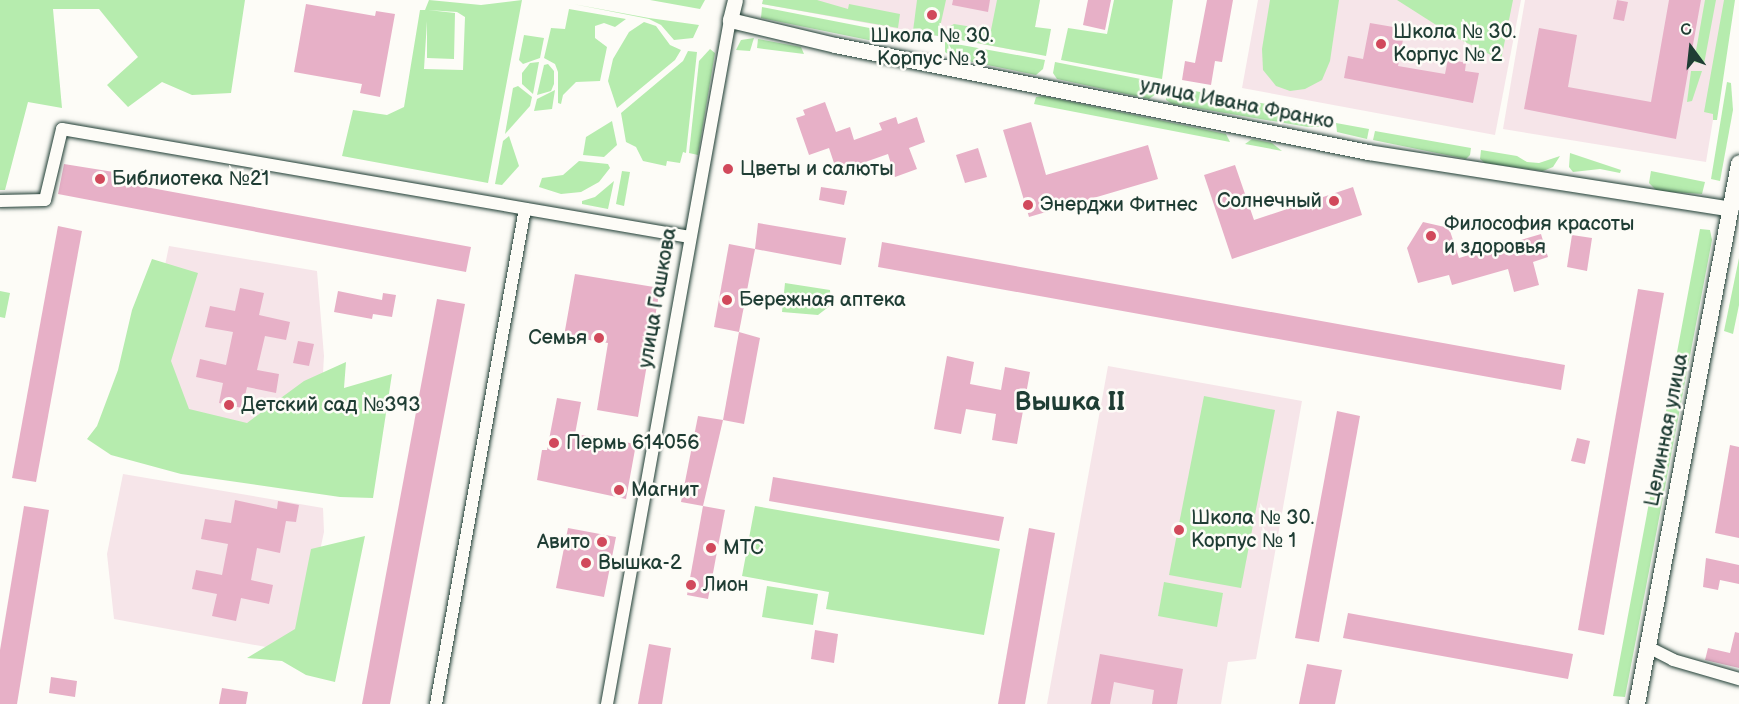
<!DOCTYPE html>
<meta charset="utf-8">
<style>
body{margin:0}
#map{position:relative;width:1739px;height:704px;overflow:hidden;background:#fdfcf7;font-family:"Balsamiq Sans",sans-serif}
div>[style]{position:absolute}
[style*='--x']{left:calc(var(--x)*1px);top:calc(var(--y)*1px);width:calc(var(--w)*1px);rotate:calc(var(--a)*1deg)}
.built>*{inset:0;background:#f6e5e9}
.green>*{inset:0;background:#b6ecae}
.building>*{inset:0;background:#e7b0c7}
.roads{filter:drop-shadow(0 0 2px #1f3d34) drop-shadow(0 0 2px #1f3d34)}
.minor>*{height:12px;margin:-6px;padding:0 6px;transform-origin:6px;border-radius:6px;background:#fdfcf7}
.tertiary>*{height:15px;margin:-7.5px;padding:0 7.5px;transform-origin:7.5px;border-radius:7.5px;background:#fdfcf7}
.secondary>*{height:16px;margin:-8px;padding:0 8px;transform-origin:8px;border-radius:8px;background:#fdfcf7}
.dots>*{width:16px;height:16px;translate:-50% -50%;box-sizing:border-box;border:3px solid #fdfcf7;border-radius:50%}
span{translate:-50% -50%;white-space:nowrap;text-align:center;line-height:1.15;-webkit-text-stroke:5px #fdfcf7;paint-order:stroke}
.poi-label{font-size:20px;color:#1f3d34}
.left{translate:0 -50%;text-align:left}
.right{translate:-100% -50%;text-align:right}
.street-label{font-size:20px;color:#1f3d34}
.district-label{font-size:26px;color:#1f3d34;font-weight:700}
.north{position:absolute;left:1661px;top:18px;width:60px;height:60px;-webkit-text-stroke:4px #fdfcf7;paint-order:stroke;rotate:345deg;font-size:16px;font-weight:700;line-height:24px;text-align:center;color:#1f3d34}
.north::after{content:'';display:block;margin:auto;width:21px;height:27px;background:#1f3d34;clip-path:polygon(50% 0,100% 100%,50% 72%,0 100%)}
</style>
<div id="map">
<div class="built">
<i style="clip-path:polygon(763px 0,1040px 0,1030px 53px,762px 4px)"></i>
<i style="clip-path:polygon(1258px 0,1521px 0,1495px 135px,1242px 88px)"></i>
<i style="clip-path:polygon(1525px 0,1733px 0,1706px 162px,1503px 129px)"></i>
<i style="clip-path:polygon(169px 246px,317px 271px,324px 356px,316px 491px,126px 454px)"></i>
<i style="clip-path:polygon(1108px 366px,1302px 401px,1256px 659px,1228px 662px,1221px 704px,1047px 704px)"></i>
<i style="clip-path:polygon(123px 474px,323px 508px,324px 532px,298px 653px,114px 619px,107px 554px)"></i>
</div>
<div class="green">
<i style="clip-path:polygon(0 0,245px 0,231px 93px,192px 95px,162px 82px,128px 107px,107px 85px,138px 57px,99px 9px,53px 9px,62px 108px,28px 102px,5px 190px,0 190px)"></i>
<i style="clip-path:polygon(evenodd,429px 0,481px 5px,522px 0,488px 183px,342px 156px,353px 110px,387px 115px,404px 107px,420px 10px,425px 10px,429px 0,428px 10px,457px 12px,465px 17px,463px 70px,424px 69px,427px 21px,427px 58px,454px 59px,455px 13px,428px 10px)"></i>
<i style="clip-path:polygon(650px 0,705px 0,700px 9px)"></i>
<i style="clip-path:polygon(763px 0,817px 0,848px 9px,849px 4px,900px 14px,898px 28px,762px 4px)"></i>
<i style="clip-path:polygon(917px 0,946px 0,938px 36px,913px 31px)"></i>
<i style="clip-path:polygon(997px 0,1040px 0,1035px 27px,1051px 29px,1046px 56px,945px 37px,948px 27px,954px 24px,991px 30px)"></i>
<i style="clip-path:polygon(1114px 0,1173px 0,1162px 79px,1061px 60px,1068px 28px,1107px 34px)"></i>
<i style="clip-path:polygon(1270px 0,1339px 0,1330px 61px,1322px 80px,1305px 89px,1290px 91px,1276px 86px,1263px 70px,1262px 49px)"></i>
<i style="clip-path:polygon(1397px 0,1513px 0,1501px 60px,1455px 37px)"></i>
<i style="clip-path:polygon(1705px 0,1716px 0,1704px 64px,1694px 62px)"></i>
<i style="clip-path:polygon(1724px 0,1735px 0,1717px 120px,1713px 120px,1713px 114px,1704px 112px)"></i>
<i style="clip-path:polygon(573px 4px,649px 18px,699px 25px,693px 38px,674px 40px,661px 25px,649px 19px)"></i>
<i style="clip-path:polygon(762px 7px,890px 32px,888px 44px,761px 18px)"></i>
<i style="clip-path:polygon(569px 9px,626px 19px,615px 27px,604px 23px,595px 26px,595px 38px,607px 47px,600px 81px,576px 82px,563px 95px,561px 104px,558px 103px,558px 72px,555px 64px,544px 58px,551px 28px,565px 29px)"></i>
<i style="clip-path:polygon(644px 22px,656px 26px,670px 45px,681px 50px,675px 60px,617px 108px,608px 81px,613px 59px,629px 32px)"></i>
<i style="clip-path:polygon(524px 35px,544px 38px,540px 58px,523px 64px,519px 60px)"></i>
<i style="clip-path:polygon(754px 38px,750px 51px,736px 50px,741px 40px)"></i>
<i style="clip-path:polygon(758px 39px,801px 47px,804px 54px,757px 48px)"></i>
<i style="clip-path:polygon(945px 42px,1045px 60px,1043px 69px,1036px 75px,953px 58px,945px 52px)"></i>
<i style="clip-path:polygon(710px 49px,715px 53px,698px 155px,689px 153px,699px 61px)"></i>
<i style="clip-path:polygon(688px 51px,697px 52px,686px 153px,683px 152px,680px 163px,667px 161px,666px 166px,643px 161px,636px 147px,626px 142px,621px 113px,683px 61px)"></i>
<i style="clip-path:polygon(539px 62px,533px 94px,522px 84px,522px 73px,530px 63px)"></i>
<i style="clip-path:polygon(1055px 62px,1161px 83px,1159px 92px,1149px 99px,1057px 79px,1053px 73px)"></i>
<i style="clip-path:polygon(548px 64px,554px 71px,554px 84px,551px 91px,537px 95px,544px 65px)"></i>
<i style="clip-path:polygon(1691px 71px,1702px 71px,1692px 101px,1687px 102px)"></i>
<i style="clip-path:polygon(1727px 82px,1731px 83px,1733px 110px,1720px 181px,1711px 179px)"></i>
<i style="clip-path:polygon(518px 86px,532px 97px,530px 106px,505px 134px,513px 88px)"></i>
<i style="clip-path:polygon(1167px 86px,1321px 114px,1325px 117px,1321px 127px,1308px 127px,1172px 104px,1166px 100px)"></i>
<i style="clip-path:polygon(555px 90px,552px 109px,534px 111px,537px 99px)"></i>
<i style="clip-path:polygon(1043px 96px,1226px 134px,1230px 142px,1034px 104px,1036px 97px)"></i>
<i style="clip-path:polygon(612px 121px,617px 145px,604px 157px,583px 155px,586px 137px)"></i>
<i style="clip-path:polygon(1336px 123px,1369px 129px,1367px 139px,1337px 132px)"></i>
<i style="clip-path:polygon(1375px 131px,1471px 148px,1470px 155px,1466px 159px,1373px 140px)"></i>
<i style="clip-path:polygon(509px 136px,519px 166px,502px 185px,495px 184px,503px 141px)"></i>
<i style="clip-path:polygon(1252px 139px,1272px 143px,1282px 151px,1245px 144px)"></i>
<i style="clip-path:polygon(1481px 150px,1517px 156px,1527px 162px,1539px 163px,1560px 156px,1553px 167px,1543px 171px,1485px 163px,1480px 159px)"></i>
<i style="clip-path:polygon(1570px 153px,1621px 170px,1620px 173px,1600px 169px,1573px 172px,1569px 167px)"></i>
<i style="clip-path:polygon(579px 161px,608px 164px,610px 168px,599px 182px,581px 192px,561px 194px,539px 187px,542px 178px,563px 175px)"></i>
<i style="clip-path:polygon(622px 171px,630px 172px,624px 206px,616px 204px)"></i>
<i style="clip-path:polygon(1651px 171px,1705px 182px,1702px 194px,1657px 191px,1649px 183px)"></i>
<i style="clip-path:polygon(614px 181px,608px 209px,582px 204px,582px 201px,595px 197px)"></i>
<i style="clip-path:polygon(1700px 229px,1710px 230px,1712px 240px,1625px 697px,1613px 696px)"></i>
<i style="clip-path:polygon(1739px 258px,1739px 305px,1733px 334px,1724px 331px)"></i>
<i style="clip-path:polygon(152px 259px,198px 273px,171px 361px,189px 409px,247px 423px,304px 381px,346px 362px,344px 388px,392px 374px,373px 498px,340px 497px,181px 474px,111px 455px,87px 439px,97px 426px,118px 370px,132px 310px)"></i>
<i style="clip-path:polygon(785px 283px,830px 290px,831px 305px,818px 315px,782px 312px)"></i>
<i style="clip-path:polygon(0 291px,10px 293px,5px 318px,0 317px)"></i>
<i style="clip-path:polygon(1204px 396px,1275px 410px,1241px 588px,1169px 575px)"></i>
<i style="clip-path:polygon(755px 506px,1000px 549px,984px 635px,826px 609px,829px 592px,742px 576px)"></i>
<i style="clip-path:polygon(365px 536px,335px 682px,306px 675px,282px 661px,247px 658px,295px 629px,311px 549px)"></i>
<i style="clip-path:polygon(1164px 582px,1223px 593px,1217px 627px,1158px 616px)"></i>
<i style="clip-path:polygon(767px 586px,818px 594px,813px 625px,762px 617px)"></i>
</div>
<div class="building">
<i style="clip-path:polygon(953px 0,990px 0,988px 12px,952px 5px)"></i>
<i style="clip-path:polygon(1088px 0,1111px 0,1105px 30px,1083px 25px)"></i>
<i style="clip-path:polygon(1207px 0,1233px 0,1222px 62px,1215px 61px,1211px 85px,1182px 80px,1185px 61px,1195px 63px)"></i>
<i style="clip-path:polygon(1617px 0,1628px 2px,1624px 21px,1613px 19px)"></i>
<i style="clip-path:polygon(1669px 0,1701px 0,1676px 139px,1524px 109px,1539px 28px,1577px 35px,1568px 87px,1651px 102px)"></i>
<i style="clip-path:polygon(306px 4px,375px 16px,376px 11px,395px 14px,380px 97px,360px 93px,362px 84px,294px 72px)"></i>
<i style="clip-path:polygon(1370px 23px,1405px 29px,1398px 66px,1445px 74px,1448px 59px,1466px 63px,1465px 71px,1479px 73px,1473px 103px,1344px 78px,1348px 56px,1363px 59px)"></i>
<i style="clip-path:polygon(825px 102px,836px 132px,850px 127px,854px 140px,882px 130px,879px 123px,896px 117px,898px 124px,917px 117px,925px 142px,909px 148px,917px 169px,895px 177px,888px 154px,837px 172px,829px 148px,809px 155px,796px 118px,805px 115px,803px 110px)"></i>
<i style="clip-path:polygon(1031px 122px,1046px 175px,1148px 145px,1158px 179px,1029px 217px,1003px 130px)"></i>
<i style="clip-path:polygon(978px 148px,987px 177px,965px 183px,956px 155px)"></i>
<i style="clip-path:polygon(64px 164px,120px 173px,124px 183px,471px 247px,466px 272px,58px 194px)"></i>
<i style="clip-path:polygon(1235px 165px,1254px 220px,1353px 187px,1362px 215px,1232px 259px,1204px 175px)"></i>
<i style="clip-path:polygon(821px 187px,847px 191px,844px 205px,819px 200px)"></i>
<i style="clip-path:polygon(1423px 222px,1449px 228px,1459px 258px,1541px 234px,1548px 257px,1533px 262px,1539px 285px,1514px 292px,1508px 269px,1452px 285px,1449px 275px,1418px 283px,1407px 248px)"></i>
<i style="clip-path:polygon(758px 223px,846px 238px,841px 265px,755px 249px)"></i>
<i style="clip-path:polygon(58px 226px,82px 231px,36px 482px,12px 478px)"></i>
<i style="clip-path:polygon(1572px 235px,1592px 238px,1587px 271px,1567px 267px)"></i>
<i style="clip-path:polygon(882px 242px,1565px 365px,1561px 390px,878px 267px)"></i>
<i style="clip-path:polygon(729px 244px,755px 249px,739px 332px,714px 327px)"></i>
<i style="clip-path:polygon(575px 274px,660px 288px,638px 417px,597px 410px,608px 343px,564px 336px)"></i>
<i style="clip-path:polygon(240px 288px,264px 293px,259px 315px,290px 322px,286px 340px,265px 336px,257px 370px,279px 374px,276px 393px,247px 387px,242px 408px,219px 403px,223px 383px,196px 377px,200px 359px,226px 365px,233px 332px,205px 327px,210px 306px,235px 311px)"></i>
<i style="clip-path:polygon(1638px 289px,1664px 293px,1604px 635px,1578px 630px)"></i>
<i style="clip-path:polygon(338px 291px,382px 300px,383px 293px,396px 295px,392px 317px,373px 314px,372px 319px,334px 312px)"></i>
<i style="clip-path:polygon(437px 299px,465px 304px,390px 704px,362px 704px)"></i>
<i style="clip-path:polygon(739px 332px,760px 338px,744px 424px,723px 420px)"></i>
<i style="clip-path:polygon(298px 341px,314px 344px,309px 366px,293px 363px)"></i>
<i style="clip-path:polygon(947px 356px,974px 362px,970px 384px,1001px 390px,1005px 367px,1030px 372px,1017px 444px,992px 440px,996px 414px,966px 409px,961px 434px,934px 429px)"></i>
<i style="clip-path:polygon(557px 398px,581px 402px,575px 434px,636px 444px,626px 499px,537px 480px,542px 450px,547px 450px)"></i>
<i style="clip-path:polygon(1337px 411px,1360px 416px,1319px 642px,1295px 638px)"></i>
<i style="clip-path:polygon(698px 416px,723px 420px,703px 506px,681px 502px)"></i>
<i style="clip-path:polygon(1577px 438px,1590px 441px,1585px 464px,1571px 461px)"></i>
<i style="clip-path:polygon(1730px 445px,1739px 447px,1739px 538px,1715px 533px)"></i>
<i style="clip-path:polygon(773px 477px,1004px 517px,999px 541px,769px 501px)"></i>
<i style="clip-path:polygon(235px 500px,277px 509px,278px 501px,299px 505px,296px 522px,286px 521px,280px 553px,257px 548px,251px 580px,273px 585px,269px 604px,241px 598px,236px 621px,212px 616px,217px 594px,192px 589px,196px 570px,222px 575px,228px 544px,201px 539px,205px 519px,231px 523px)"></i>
<i style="clip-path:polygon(24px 506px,49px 510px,17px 704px,0 704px,0 650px)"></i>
<i style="clip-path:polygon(703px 506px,725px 510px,708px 599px,687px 595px)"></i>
<i style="clip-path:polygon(568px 528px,616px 537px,604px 597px,556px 588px)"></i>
<i style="clip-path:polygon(1029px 528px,1055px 533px,1025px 704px,998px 704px)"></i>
<i style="clip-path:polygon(1706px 558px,1739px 565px,1739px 584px,1720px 580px,1718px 590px,1703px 587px)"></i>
<i style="clip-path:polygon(1348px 613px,1573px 654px,1568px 679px,1343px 638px)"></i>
<i style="clip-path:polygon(815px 630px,838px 634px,834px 663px,811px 659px)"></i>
<i style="clip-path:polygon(1735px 632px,1739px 633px,1739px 668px,1705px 660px,1708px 648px,1730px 653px)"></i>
<i style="clip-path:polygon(649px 644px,671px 648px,662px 704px,638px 704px)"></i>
<i style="clip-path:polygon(1100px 654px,1183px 669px,1177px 704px,1152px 704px,1154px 690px,1114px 682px,1110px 704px,1091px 704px)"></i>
<i style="clip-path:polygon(1307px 664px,1342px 670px,1335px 704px,1299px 704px)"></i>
<i style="clip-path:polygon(51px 677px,77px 681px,75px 697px,49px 693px)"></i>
<i style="clip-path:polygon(222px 688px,248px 692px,246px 704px,219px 704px)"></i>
</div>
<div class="roads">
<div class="minor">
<i style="--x:0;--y:201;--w:45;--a:-1.3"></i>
<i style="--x:45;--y:200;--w:73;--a:-76.5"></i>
<i style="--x:62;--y:129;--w:637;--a:9.76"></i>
<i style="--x:1648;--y:647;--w:28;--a:27"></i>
<i style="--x:1673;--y:660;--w:69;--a:16.1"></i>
<i style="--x:436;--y:704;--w:503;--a:-79.81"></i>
<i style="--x:607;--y:704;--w:695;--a:-79.81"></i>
</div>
<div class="tertiary">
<i style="--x:735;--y:0;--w:21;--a:104"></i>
<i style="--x:730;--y:20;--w:108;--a:13.4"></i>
<i style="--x:835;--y:45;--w:544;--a:11.35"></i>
<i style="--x:1368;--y:152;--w:367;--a:8.9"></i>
</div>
<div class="secondary">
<i style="--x:1637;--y:704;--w:550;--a:-79.3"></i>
</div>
</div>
<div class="dots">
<i style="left:932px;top:15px;background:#d1495b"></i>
<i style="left:1381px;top:44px;background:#d1495b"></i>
<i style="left:728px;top:169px;background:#d1495b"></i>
<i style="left:100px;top:179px;background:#d1495b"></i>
<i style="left:1334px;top:201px;background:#d1495b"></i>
<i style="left:1028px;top:205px;background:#d1495b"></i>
<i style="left:1431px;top:236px;background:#d1495b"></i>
<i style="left:727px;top:300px;background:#d1495b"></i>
<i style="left:599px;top:338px;background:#d1495b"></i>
<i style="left:229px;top:405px;background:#d1495b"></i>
<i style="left:554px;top:443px;background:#d1495b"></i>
<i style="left:619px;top:490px;background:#d1495b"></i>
<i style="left:1179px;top:530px;background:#d1495b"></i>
<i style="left:602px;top:542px;background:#d1495b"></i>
<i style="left:711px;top:548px;background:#d1495b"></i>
<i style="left:586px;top:563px;background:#d1495b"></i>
<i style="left:691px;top:585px;background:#d1495b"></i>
</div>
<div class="poi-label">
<span class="left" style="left:1393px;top:44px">Школа № 30.<br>Корпус № 2</span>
<span style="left:932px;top:48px">Школа № 30.<br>Корпус № 3</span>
<span class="left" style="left:740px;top:169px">Цветы и салюты</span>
<span class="left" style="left:112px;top:179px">Библиотека №21</span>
<span class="right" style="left:1322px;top:201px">Солнечный</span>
<span class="left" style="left:1040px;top:205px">Энерджи Фитнес</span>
<span class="left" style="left:1444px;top:236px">Философия красоты<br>и здоровья</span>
<span class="left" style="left:739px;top:300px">Бережная аптека</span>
<span class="right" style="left:587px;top:338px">Семья</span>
<span class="left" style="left:241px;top:405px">Детский сад №393</span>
<span class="left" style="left:566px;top:443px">Пермь 614056</span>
<span class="left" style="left:631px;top:490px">Магнит</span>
<span class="left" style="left:1191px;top:530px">Школа № 30.<br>Корпус № 1</span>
<span class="right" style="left:590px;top:542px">Авито</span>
<span class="left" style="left:723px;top:548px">МТС</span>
<span class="left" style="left:598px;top:563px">Вышка-2</span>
<span class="left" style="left:703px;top:585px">Лион</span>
</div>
<div class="street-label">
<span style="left:1237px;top:104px;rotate:11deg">улица Ивана Франко</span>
<span style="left:658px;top:298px;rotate:-80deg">улица Гашкова</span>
<span style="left:1667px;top:430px;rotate:-79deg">Целинная улица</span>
</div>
<div class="district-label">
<span style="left:1070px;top:403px">Вышка II</span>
</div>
<div class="north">С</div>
</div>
